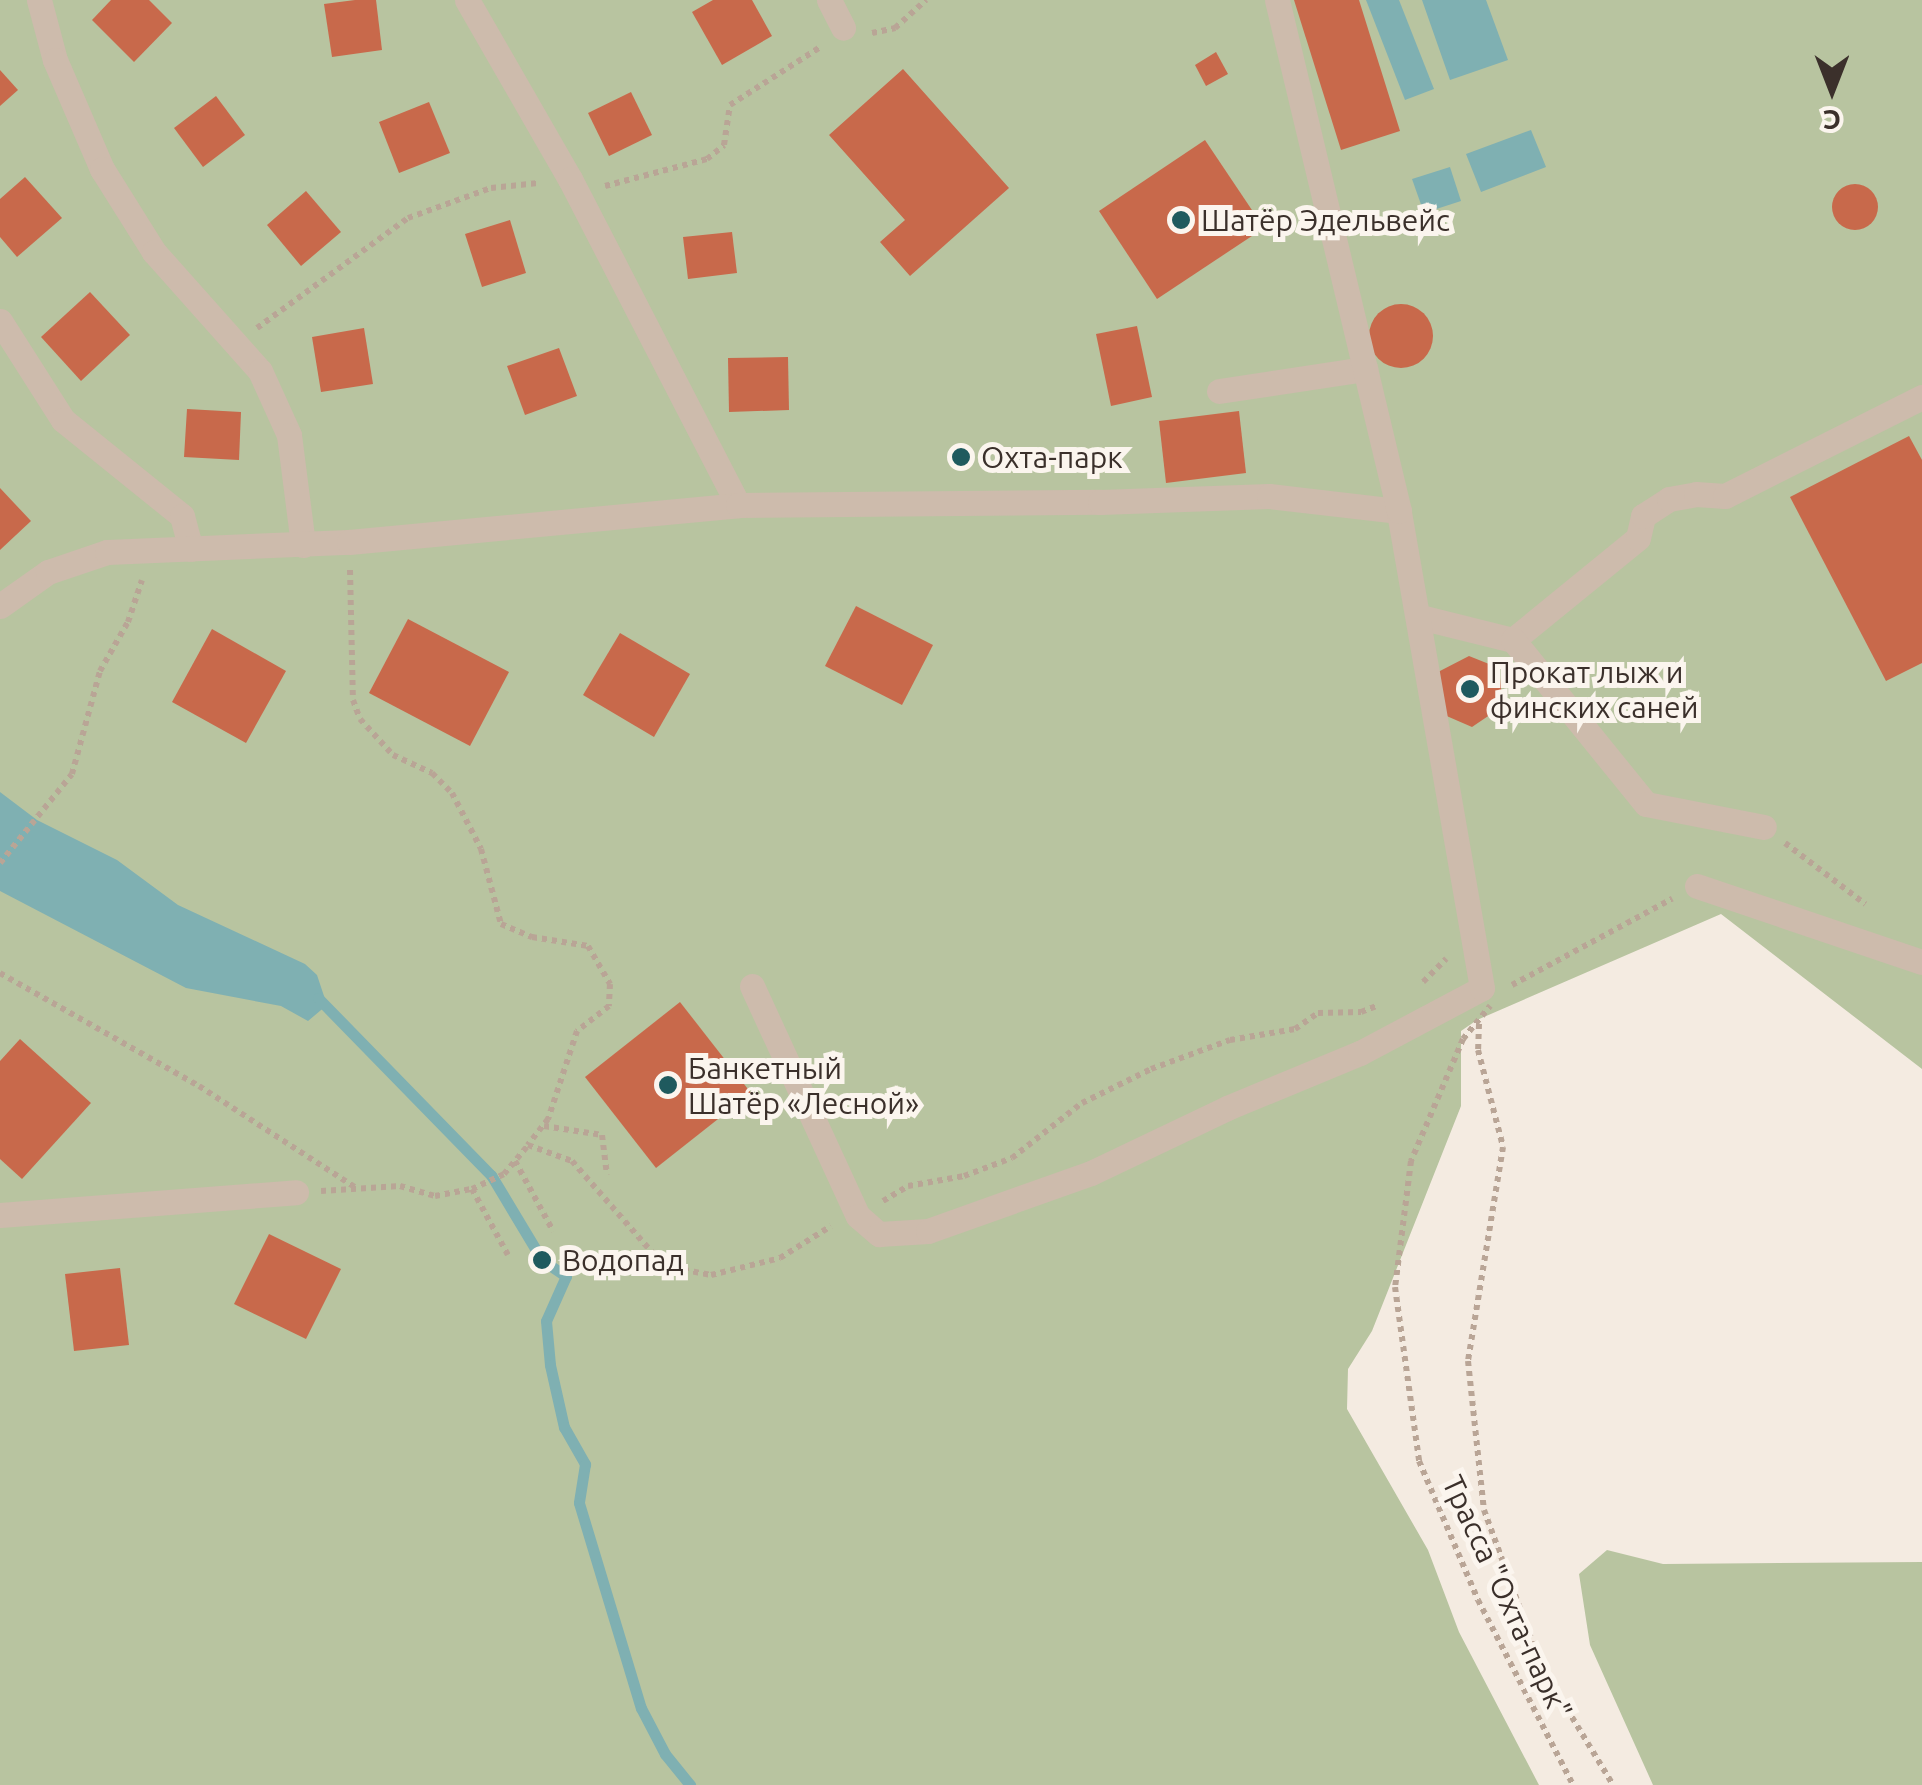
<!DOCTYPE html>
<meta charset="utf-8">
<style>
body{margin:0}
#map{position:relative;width:1922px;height:1785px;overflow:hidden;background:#f4ebe1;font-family:Ubuntu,sans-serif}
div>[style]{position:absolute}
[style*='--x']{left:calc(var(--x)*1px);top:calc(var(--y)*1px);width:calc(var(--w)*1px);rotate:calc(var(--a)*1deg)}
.green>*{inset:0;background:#b8c4a0}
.water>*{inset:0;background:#7fb0b2}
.stream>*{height:11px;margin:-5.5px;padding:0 5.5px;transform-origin:5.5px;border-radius:5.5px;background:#7fb0b2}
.building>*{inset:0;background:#c8694b}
.round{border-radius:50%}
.path>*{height:6px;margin-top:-3px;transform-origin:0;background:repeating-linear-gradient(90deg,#b9a596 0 5px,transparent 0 10px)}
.minor>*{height:25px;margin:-12.5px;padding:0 12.5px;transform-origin:12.5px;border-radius:12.5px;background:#cdbbac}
.path-bridge>*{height:6px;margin-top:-3px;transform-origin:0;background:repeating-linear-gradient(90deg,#b9a596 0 5px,transparent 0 10px)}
.dots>*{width:28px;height:28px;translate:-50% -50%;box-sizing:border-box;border:5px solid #fbf5ee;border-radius:50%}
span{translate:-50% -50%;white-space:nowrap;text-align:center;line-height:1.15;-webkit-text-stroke:10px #fbf5ee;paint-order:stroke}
.poi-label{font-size:30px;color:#3b302b}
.left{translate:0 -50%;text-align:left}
.street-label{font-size:30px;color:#3b302b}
.north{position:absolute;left:1782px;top:40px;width:100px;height:100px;-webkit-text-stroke:8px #fbf5ee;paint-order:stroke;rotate:180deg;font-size:28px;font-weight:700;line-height:40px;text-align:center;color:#3b302b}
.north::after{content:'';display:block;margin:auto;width:35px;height:45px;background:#3b302b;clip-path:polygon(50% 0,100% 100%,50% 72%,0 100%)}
</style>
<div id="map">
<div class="green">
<i style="clip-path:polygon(0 0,1922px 0,1922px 1069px,1721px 914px,1477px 1020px,1461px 1031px,1461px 1106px,1372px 1331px,1348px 1369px,1347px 1409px,1428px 1550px,1459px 1632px,1539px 1785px,0 1785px)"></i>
<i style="clip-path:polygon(1607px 1550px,1663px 1564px,1922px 1562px,1922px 1785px,1653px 1785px,1590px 1645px,1579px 1574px)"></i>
</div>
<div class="water">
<i style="clip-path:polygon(1366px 0,1399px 0,1434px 89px,1405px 100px)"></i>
<i style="clip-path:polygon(1422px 0,1486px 0,1508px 60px,1450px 80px)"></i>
<i style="clip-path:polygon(1531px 130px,1546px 167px,1481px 192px,1466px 154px)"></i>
<i style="clip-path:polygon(1450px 167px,1461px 201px,1424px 213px,1412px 179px)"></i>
<i style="clip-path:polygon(0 792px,37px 820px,117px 860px,178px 905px,305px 964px,317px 975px,327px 1005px,308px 1021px,281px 1006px,186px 988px,0 891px)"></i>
</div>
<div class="stream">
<i style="--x:318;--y:998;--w:248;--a:45.7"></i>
<i style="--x:491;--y:1175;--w:99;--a:59"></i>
<i style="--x:542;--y:1260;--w:29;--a:34"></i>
<i style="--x:566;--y:1276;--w:49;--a:114"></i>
<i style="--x:546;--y:1321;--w:44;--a:84.8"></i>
<i style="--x:550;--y:1365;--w:64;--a:77.3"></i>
<i style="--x:564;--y:1427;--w:43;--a:60.4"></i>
<i style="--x:585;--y:1464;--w:39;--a:99"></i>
<i style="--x:579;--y:1503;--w:214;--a:73.2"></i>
<i style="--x:641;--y:1708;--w:52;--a:62.4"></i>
<i style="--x:665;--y:1754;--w:40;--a:51"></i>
</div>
<div class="building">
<i style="clip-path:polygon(111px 0,149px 0,172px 23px,134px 62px,92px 20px)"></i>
<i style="clip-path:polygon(355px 0,376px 0,382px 50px,332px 57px,324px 4px)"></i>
<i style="clip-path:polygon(713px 0,752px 0,772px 36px,722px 65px,692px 12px)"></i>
<i style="clip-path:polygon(1294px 0,1359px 0,1400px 131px,1341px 150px)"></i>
<i style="clip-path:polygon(1216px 52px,1228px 74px,1206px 86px,1195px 65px)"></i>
<i style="clip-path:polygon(903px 69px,1009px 188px,910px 276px,880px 242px,905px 220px,829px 135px)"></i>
<i style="clip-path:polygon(0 70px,18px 90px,0 106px)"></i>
<i style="clip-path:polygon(631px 92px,652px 135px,609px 156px,588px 113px)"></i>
<i style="clip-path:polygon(216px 96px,245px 135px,203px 167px,174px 128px)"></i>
<i style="clip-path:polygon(429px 102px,450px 153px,399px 173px,379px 122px)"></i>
<i style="clip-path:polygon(1205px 140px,1264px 228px,1157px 299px,1099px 211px)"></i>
<i style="clip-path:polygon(25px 177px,62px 218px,17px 257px,0 237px,0 199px)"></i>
<i class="round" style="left:1832px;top:184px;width:46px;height:46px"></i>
<i style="clip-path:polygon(306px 191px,341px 232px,301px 266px,267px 225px)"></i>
<i style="clip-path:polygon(510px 220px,526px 273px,482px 287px,465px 234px)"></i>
<i style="clip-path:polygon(732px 232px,737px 273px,688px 279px,683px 237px)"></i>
<i style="clip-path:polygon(90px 292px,130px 335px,81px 381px,41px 337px)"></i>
<i class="round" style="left:1369px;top:304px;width:64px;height:64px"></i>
<i style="clip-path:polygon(1137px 326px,1152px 397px,1111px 406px,1096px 334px)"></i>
<i style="clip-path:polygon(364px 328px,373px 384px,321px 392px,312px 337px)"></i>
<i style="clip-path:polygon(559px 348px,577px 396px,525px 415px,507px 366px)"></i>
<i style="clip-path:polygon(788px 357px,789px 410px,729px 412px,728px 358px)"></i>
<i style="clip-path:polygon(187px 409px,241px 412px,239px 460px,184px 457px)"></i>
<i style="clip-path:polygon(1239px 411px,1246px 473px,1166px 483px,1159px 421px)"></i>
<i style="clip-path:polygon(1909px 436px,1922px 460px,1922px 663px,1886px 681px,1790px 497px)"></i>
<i style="clip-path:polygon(0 488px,31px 521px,0 550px)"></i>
<i style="clip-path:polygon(856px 606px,933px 645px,902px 705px,825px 666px)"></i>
<i style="clip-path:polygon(408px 619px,509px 672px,470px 746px,369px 693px)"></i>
<i style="clip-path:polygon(212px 629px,286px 671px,246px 743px,172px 702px)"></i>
<i style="clip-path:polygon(620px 633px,690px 674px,654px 737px,583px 695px)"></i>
<i style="clip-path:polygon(1469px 656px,1499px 668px,1503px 706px,1472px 727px,1442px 714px,1438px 672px)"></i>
<i style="clip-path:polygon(680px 1002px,751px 1093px,656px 1168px,585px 1077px)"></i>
<i style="clip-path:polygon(20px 1039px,91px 1103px,22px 1179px,0 1159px,0 1061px)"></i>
<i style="clip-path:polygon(269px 1234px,341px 1269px,306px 1339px,234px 1304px)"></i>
<i style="clip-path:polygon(120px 1268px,129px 1345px,74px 1351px,65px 1274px)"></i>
</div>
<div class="path">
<i style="--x:872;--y:33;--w:24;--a:-12"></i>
<i style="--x:895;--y:28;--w:42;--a:-42.1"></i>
<i style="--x:605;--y:186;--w:106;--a:-14.8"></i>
<i style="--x:707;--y:159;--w:22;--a:-39"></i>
<i style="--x:724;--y:145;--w:40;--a:-81.5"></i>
<i style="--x:730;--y:105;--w:109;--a:-32.7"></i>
<i style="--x:257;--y:328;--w:187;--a:-36.1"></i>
<i style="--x:408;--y:218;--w:88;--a:-19.9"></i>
<i style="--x:491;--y:188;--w:47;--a:-6.1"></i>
<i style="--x:350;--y:570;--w:130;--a:88.7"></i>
<i style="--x:353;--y:700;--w:20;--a:70"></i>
<i style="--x:360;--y:719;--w:49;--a:47.5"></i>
<i style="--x:393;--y:755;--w:43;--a:24.8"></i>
<i style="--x:432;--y:773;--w:28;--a:45"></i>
<i style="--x:452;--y:793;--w:63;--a:62.6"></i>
<i style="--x:481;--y:849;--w:78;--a:75.1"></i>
<i style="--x:501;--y:924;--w:34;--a:23"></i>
<i style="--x:532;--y:937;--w:57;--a:9.1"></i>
<i style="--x:588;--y:946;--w:44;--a:59.9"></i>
<i style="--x:610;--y:984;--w:22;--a:93"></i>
<i style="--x:609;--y:1006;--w:41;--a:142"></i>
<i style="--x:577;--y:1031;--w:93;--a:108.2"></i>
<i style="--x:548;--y:1119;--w:33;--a:128"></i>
<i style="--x:1785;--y:843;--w:101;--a:37.3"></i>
<i style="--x:0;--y:863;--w:114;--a:-51"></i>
<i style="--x:72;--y:774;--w:107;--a:-74.8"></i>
<i style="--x:100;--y:671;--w:56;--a:-60.3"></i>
<i style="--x:128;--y:622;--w:44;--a:-71.6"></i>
<i style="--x:0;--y:973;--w:229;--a:29.6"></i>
<i style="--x:199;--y:1086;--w:187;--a:33"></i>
<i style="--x:1423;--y:982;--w:33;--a:-45"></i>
<i style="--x:1512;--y:985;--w:182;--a:-28.3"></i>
<i style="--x:1479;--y:1024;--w:26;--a:92"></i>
<i style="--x:1478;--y:1050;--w:100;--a:75.5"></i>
<i style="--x:1503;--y:1147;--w:217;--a:99.3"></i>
<i style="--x:1468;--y:1361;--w:150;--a:83.9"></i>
<i style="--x:1484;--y:1510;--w:166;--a:69.9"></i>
<i style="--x:1541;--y:1666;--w:139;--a:58.8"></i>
<i style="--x:1463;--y:1039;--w:133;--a:113.1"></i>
<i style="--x:1411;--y:1161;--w:127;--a:97.2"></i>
<i style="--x:1395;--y:1287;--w:176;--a:82.1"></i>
<i style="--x:1419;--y:1461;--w:151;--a:67"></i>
<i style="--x:1478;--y:1600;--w:208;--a:62.8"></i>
<i style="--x:544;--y:1126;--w:59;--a:8.8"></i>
<i style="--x:602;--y:1135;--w:40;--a:82.9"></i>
<i style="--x:515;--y:1161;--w:80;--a:61.5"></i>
<i style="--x:472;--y:1189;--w:75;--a:61.4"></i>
<i style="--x:321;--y:1191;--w:79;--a:-3.6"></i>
<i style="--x:400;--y:1186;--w:36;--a:16"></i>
<i style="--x:435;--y:1196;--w:38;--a:-11"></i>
<i style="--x:472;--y:1189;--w:35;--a:-25"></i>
<i style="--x:504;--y:1174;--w:38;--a:-50"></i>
<i style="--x:528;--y:1145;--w:47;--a:20"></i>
<i style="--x:572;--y:1161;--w:140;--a:48.8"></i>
<i style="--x:664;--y:1266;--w:48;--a:10.8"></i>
<i style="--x:711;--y:1275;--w:71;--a:-13.8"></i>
<i style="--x:780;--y:1258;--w:60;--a:-32.1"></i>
<i style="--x:883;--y:1201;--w:29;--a:-31"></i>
<i style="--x:908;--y:1186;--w:57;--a:-10.1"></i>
<i style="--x:964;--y:1176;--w:51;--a:-20.6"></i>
<i style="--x:1012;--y:1158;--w:89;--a:-38.2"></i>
<i style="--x:1082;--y:1103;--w:77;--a:-26.2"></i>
<i style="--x:1151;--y:1069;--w:84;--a:-20.2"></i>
<i style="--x:1230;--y:1040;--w:66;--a:-9.6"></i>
<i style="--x:1295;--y:1029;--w:28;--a:-35"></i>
<i style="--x:1318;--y:1013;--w:43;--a:-1.3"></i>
<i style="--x:1361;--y:1012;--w:17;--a:-21"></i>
</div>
<div class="minor">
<i style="--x:39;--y:0;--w:62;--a:75.1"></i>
<i style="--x:55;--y:60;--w:119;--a:66.7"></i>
<i style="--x:102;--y:169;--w:98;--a:57.9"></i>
<i style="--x:154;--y:252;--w:159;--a:48.3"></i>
<i style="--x:260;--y:371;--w:70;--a:65.6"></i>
<i style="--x:289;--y:435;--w:111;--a:82.7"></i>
<i style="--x:467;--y:0;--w:207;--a:60.1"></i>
<i style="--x:570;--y:179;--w:367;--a:62.7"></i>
<i style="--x:829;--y:0;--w:31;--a:63"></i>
<i style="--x:0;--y:321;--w:117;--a:57.5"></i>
<i style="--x:63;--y:420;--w:153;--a:38.9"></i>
<i style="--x:182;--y:516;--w:34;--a:75"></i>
<i style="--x:1219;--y:391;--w:148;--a:-8.6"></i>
<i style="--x:0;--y:606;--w:59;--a:-35.3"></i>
<i style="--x:48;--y:572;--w:62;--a:-18.7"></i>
<i style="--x:107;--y:552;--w:242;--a:-2.4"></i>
<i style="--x:349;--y:542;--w:391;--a:-5.4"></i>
<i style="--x:738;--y:505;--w:362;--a:-0.5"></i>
<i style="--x:1100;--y:502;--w:169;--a:-2"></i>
<i style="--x:1269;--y:496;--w:131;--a:6.6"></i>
<i style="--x:1420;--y:617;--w:96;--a:13.9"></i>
<i style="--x:1513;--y:640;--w:161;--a:-39.2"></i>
<i style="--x:1638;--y:538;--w:23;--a:-77"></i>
<i style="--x:1643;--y:516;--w:31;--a:-33"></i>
<i style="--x:1669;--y:499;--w:27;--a:-10"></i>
<i style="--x:1696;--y:494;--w:29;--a:4"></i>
<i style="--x:1725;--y:496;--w:220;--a:-26.7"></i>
<i style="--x:1513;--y:640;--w:211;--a:51"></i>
<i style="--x:1646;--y:804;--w:120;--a:11"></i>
<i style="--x:1697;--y:886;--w:237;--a:18.7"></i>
<i style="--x:752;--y:986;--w:253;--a:65.3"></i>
<i style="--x:858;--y:1216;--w:28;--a:41"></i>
<i style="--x:879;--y:1234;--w:49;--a:-3.5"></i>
<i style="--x:928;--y:1231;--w:173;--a:-19.6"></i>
<i style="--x:1091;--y:1173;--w:151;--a:-25.5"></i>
<i style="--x:1227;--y:1108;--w:144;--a:-22.5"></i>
<i style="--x:1360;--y:1053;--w:138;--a:-28"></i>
<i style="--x:1482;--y:988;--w:484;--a:-99.9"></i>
<i style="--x:1399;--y:511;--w:525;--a:-103.43"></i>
<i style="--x:0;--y:1215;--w:297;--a:-4.4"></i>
</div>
<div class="path-bridge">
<i style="--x:1463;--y:1039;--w:43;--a:-50.7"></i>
</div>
<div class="dots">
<i style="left:1181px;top:220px;background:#1f5a5e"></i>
<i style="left:961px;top:457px;background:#1f5a5e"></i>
<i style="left:1470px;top:689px;background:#1f5a5e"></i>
<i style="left:668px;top:1085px;background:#1f5a5e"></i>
<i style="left:542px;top:1260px;background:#1f5a5e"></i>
</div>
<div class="poi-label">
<span class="left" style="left:1201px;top:220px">Шатёр Эдельвейс</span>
<span class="left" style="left:981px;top:457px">Охта-парк</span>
<span class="left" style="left:1490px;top:689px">Прокат лыж и<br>финских саней</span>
<span class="left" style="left:688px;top:1085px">Банкетный<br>Шатёр «Лесной»</span>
<span class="left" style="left:562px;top:1260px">Водопад</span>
</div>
<div class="street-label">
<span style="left:1507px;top:1597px;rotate:65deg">Трасса "Охта-парк"</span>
</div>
<div class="north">С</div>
</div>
